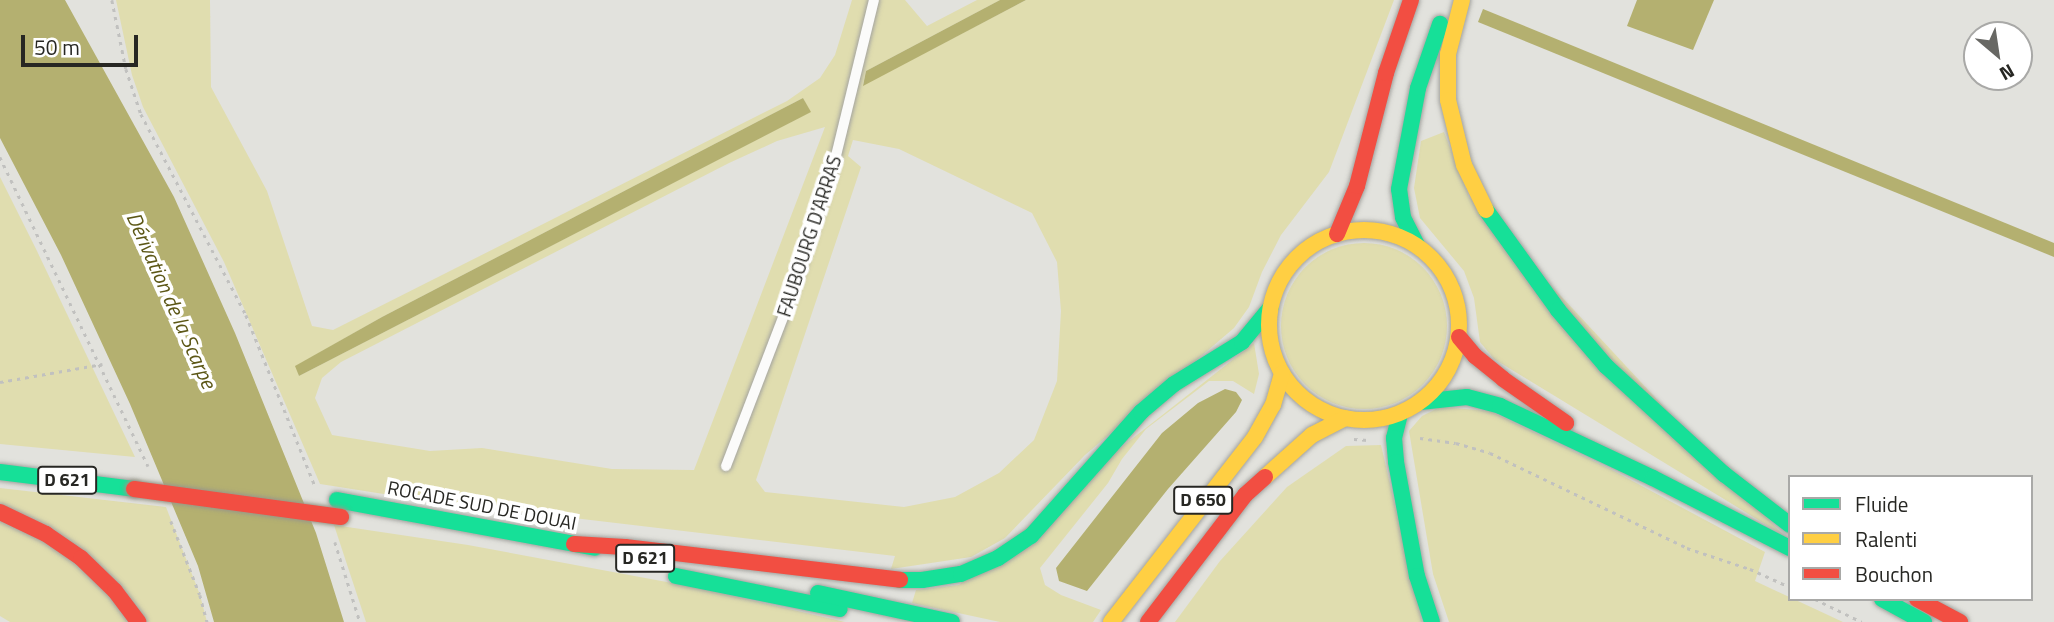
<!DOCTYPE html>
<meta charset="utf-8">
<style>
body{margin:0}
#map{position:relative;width:2054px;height:622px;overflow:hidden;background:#e2e2dd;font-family:"Titillium Web",sans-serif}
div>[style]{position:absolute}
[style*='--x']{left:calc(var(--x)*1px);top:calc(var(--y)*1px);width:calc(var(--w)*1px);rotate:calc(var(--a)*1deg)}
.green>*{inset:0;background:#e0ddaf}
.round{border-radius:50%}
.water>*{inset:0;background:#b4b070}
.path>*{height:2.5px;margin-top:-1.25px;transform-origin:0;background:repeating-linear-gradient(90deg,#c1c1bf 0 3.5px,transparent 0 8.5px)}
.roads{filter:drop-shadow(0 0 2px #a3a39f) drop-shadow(0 0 2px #a3a39f)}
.lane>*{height:10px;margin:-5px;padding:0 5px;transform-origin:5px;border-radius:5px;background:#fbfbfa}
.fast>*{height:16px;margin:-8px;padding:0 8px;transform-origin:8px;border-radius:8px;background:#16e098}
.slow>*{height:16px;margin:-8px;padding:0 8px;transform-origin:8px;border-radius:8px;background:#ffcf43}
.slow>.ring{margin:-8px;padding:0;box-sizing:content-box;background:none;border:16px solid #ffcf43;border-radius:50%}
.jam>*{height:16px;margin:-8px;padding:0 8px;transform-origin:8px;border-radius:8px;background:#f24e42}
.bridges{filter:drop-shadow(0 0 2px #989788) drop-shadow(0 0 2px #989788)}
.jam-bridge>*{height:16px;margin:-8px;padding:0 8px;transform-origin:8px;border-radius:8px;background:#f24e42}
span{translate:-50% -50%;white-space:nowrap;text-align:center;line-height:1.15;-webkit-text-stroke:7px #fff;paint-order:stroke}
.shield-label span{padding:2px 5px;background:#fff;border:2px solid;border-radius:5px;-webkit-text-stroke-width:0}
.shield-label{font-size:18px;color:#272723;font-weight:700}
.street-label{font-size:19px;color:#272723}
.water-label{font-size:21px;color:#5c5716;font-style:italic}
.legend{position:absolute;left:1788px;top:475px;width:245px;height:126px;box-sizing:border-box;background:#fff;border:2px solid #a9a9a7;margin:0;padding:9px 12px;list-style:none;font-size:21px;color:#272723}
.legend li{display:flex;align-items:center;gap:14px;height:35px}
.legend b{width:35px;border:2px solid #a9a9a7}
.north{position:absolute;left:1963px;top:21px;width:70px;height:70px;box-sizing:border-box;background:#fff;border:2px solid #a9a9a7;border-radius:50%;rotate:151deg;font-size:19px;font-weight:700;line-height:28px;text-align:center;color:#272723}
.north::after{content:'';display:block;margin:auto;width:24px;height:32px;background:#686864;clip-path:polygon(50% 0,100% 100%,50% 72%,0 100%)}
.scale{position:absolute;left:21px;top:35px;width:117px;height:32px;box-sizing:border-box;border:4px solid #272723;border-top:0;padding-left:9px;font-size:21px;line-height:24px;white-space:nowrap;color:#272723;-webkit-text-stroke:5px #fff;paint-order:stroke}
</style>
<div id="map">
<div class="green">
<i style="clip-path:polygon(evenodd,116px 0,210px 0,211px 87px,267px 191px,312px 326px,333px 330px,787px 101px,820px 78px,835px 55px,852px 0,905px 0,927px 26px,977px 0,1000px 0,866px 71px,863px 85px,1026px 0,1394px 0,1329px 172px,1281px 235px,1262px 272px,1249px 307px,1234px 328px,1085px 455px,1005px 538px,971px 557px,891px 569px,895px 556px,422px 500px,320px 484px,224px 262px,143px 107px,132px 75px,116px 0,803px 98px,810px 112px,299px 376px,296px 366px,382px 317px,803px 98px,116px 0,825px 127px,694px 470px,612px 469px,482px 448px,430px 451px,332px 435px,315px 398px,322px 378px,341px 362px,729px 163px,777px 141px,825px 127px,116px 0,853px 140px,899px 149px,1032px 213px,1057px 262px,1061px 311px,1057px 381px,1034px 440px,999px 473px,955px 497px,904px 507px,765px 492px,756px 480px,861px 167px,848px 156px,853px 140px)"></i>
<i style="clip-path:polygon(1444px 132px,1469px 197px,1783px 535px,1494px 359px,1480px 342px,1474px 298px,1464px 271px,1420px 218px,1414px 188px,1421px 141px)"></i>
<i style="clip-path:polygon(0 177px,36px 249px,135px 457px,0 444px)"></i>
<i class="round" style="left:1281px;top:243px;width:166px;height:166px"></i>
<i style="clip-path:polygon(1254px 343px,1259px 374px,1254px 394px,1233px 381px,1209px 381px,1146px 429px,1122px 459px,1108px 483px,1040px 568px,1045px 585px,1061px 595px,1101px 610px,1093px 622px,1000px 622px,912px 603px,916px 590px,959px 585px,1114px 453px)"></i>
<i style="clip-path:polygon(1440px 407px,1490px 411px,1612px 470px,1765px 552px,1755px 581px,1843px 622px,1449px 622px,1433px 574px,1409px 431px,1422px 416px)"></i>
<i style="clip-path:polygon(1381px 445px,1422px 622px,1175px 622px,1220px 561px,1287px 487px,1346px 446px)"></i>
<i style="clip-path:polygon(0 488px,166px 507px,200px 595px,207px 622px,10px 622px,0 616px)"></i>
<i style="clip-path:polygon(334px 525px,468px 545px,699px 588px,845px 622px,366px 622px)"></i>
</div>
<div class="water">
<i style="clip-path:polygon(0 0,65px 0,174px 197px,235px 333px,316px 533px,344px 622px,214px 622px,198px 566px,130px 404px,61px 255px,0 138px)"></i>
<i style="clip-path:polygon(1000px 0,1026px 0,863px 86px,866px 71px)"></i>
<i style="clip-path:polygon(1637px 0,1714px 0,1693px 50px,1627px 26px)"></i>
<i style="clip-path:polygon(1483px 9px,2054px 243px,2054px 257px,1478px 22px)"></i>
<i style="clip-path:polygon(803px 98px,811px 112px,299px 376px,295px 366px,382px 317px)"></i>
<i style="clip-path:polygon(1225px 389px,1236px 392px,1242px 400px,1236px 412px,1168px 489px,1087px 591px,1059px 581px,1056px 568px,1162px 433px,1198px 403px)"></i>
</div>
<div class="path">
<i style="--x:112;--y:0;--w:70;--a:78.5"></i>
<i style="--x:126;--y:69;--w:47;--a:71.6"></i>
<i style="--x:141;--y:114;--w:227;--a:62.4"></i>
<i style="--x:246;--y:315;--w:184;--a:68"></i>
<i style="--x:0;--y:157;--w:343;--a:64.4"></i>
<i style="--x:0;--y:382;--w:104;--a:-10"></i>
<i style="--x:1420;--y:438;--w:36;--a:8"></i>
<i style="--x:1456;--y:443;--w:35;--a:16"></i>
<i style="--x:1490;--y:453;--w:219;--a:25.7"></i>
<i style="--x:1687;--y:548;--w:66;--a:18.4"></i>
<i style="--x:1750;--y:569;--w:44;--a:24.2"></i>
<i style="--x:1354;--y:439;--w:14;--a:4"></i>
<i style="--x:171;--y:521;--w:79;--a:68.6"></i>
<i style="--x:200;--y:595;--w:28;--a:75"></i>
<i style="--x:335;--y:542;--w:84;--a:72.6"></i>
<i style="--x:1815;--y:599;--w:52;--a:26.1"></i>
</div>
<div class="roads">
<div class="lane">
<i style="--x:726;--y:466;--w:184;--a:-69"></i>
<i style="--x:792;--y:294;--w:133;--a:-72"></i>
<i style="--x:833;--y:168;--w:173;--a:-76.3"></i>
</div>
<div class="fast">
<i style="--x:1486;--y:210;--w:123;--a:54.2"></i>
<i style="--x:1558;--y:310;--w:74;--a:49.4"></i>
<i style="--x:1606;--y:366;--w:160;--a:42.5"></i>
<i style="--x:1724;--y:474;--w:83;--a:37.7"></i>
<i style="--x:1417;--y:245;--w:31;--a:-117"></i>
<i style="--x:1403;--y:217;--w:28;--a:-98"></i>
<i style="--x:1399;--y:189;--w:103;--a:-79.3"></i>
<i style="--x:1418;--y:88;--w:68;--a:-71"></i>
<i style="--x:1420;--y:402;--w:47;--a:-6.1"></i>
<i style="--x:1467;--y:397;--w:34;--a:15"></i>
<i style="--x:1500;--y:406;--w:169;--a:25.2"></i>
<i style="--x:1653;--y:478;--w:154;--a:27.1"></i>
<i style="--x:1400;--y:414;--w:25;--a:104"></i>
<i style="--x:1394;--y:438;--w:24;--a:85"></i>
<i style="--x:1396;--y:462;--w:116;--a:79.6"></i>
<i style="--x:1417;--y:576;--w:48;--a:71.9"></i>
<i style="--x:0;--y:472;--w:135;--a:7.2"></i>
<i style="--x:337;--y:500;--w:262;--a:10.5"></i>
<i style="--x:676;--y:576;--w:167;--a:11.4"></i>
<i style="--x:900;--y:580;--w:22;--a:0"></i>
<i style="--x:922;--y:580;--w:39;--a:-9"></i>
<i style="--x:961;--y:574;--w:40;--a:-23.4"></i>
<i style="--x:998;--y:558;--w:40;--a:-34"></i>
<i style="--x:1031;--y:536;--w:166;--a:-48.4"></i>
<i style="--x:1141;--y:412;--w:43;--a:-40.3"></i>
<i style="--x:1174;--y:384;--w:80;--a:-31.7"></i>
<i style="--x:1242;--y:342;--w:45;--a:-50.4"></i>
<i style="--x:818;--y:593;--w:137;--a:12.2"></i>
<i style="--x:1882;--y:599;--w:48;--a:28.7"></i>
</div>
<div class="slow">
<i style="--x:1462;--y:0;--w:56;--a:104.5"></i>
<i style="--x:1448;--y:54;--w:46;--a:90"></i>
<i style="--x:1448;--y:100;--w:67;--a:76.2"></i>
<i style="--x:1464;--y:165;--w:50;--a:63.9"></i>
<i class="ring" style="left:1269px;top:230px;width:174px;height:174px"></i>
<i style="--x:1265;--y:477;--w:63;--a:-41.8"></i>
<i style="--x:1312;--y:435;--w:37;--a:-27"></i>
<i style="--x:1111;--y:622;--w:234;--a:-52.1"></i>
<i style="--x:1255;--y:437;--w:37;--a:-61"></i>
<i style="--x:1273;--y:405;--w:33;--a:-74"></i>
</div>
<div class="jam">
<i style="--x:1337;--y:234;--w:52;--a:-67.4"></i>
<i style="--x:1357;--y:186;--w:117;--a:-75.6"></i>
<i style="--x:1386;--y:73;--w:77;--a:-71.1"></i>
<i style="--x:1459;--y:337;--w:25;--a:50"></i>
<i style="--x:1475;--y:356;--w:36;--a:39"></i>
<i style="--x:1503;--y:379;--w:77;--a:34.9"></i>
<i style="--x:0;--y:512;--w:51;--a:25.6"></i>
<i style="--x:46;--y:534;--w:42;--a:34.4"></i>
<i style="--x:81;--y:558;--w:47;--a:44.1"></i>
<i style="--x:115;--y:591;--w:39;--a:53"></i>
<i style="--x:574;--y:544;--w:51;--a:3.4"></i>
<i style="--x:625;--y:547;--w:277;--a:6.8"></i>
<i style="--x:1917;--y:599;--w:49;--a:28.1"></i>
<i style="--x:1148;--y:622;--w:160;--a:-52.6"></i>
<i style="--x:1245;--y:495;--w:27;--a:-42"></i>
</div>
</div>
<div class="bridges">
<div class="jam-bridge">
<i style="--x:134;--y:489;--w:209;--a:7.7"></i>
</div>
</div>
<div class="shield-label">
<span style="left:67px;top:480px">D 621</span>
<span style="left:1203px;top:500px">D 650</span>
<span style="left:645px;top:558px">D 621</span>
</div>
<div class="street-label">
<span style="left:809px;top:236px;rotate:-72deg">FAUBOURG D'ARRAS</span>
<span style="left:482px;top:505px;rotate:11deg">ROCADE SUD DE DOUAI</span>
</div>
<div class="water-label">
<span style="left:172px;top:300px;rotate:66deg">Dérivation de la Scarpe</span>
</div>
<ul class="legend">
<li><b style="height:9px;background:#16e098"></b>Fluide</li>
<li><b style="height:9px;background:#ffcf43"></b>Ralenti</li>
<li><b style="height:9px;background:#f24e42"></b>Bouchon</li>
</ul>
<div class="north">N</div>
<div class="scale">50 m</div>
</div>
